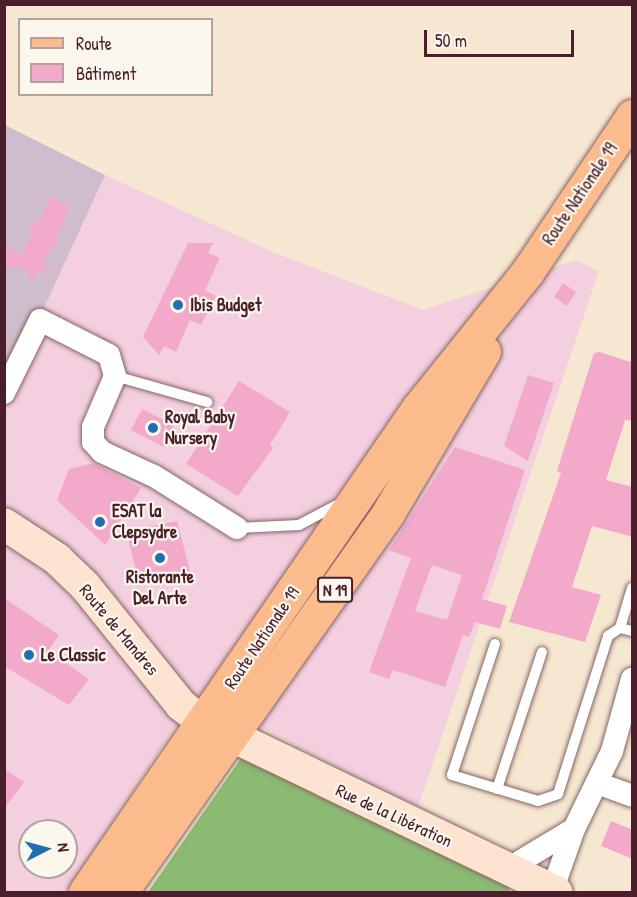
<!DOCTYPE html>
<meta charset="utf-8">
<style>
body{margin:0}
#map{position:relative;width:637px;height:897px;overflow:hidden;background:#f6e7d0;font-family:"Patrick Hand",sans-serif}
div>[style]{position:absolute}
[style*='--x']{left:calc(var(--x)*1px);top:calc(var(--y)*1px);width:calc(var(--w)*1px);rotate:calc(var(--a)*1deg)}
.built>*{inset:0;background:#f3cfdf}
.industrial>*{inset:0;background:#cfbdce}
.forest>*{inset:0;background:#8bba72}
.building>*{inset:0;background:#f2a9ca}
.roads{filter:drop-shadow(0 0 2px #866565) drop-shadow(0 0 2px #866565)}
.lane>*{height:10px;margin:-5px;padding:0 5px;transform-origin:5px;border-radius:5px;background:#fff}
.street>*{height:22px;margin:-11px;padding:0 11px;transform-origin:11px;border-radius:11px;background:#fff}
.secondary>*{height:32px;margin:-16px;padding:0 16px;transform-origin:16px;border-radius:16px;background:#fde4d1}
.primary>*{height:33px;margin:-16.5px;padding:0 16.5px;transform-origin:16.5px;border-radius:16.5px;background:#fbbb8c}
.dots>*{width:16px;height:16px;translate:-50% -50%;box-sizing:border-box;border:3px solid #fbf7ec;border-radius:50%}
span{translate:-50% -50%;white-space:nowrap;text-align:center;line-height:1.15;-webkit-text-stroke:4.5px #fbf7ec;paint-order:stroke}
.shield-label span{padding:2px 4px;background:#fbf7ec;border:2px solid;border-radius:4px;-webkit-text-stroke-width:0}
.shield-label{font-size:16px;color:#4a1f2b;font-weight:700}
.street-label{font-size:18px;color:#4a1f2b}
.poi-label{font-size:18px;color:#4a1f2b;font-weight:700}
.left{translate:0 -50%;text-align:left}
.frame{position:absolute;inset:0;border:6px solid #4a1f2b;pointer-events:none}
.legend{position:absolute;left:18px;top:18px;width:195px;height:78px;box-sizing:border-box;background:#fbf7ec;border:2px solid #b4a19f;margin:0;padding:8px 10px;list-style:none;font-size:18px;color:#4a1f2b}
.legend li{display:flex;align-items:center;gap:12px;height:30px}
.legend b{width:30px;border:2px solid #b4a19f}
.north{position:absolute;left:18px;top:819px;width:60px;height:60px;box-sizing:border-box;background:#fbf7ec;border:2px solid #b4a19f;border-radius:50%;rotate:84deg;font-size:16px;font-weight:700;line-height:24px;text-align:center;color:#4a1f2b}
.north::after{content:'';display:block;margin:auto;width:21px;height:27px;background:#1f6fb2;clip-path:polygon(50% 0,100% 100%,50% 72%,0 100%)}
.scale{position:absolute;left:424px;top:30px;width:150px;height:27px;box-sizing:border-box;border:3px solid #4a1f2b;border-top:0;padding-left:8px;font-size:18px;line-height:21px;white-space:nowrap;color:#4a1f2b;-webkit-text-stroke:4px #fbf7ec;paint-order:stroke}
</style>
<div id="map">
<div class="built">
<i style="clip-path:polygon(evenodd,105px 175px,275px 253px,423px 310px,576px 260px,599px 271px,417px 810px,198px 693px,66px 892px,5px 892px,4px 393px,105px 175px,30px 831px,66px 831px,66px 867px,30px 867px,30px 831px)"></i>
</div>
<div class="industrial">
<i style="clip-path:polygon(5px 125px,105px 175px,5px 393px)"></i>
</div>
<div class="forest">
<i style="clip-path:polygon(242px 757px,509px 887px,509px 892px,148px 892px)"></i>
</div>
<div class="building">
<i style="clip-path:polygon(51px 197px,69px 206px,55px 246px,41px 264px,56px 271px,38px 271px,32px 283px,27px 270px,4px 267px,4px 246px,22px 255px,32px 236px,29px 226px,39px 221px)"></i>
<i style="clip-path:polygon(188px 243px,213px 243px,208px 253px,220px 258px,205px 290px,216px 296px,201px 325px,190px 320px,176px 352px,164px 346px,159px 355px,143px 337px)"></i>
<i style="clip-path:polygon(563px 283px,576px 292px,567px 306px,554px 297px)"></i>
<i style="clip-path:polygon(600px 352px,633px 363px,633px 421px,625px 420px,606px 480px,633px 487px,633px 537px,592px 526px,572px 587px,601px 595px,585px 642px,509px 622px,561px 473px,557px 471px,594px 353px)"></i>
<i style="clip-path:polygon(528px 375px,554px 383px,528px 461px,504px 446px)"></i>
<i style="clip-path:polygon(239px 381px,290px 412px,270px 445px,273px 448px,238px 496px,186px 464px)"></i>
<i style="clip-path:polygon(142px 409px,174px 425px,164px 447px,131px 430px)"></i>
<i style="clip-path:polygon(evenodd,455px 447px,525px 470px,482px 599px,507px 606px,500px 629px,475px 622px,469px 637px,463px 635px,445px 687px,393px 670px,389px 679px,369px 672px,411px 558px,389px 550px,455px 447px,432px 565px,462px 575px,447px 620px,415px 611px,432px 565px)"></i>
<i style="clip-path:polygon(94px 463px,141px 488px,105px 545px,57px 500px,69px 469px)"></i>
<i style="clip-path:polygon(177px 521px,190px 571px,139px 582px,126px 530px,141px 538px,147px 527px)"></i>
<i style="clip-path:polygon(4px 598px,59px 635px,48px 651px,89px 679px,69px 705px,4px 666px)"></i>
<i style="clip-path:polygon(4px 769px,24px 782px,4px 809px)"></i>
<i style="clip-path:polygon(611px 821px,633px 830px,633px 859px,601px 846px)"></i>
</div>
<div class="roads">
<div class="lane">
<i style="--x:115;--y:376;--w:96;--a:15.8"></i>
<i style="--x:237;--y:528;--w:62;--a:-2.8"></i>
<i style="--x:299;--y:525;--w:43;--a:-27.8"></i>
<i style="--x:620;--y:628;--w:42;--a:-73.3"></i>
<i style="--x:495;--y:644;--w:138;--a:108.2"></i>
<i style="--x:452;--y:775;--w:90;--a:16.8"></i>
<i style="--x:538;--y:801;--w:21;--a:-19"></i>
<i style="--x:558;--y:794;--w:166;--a:-72.4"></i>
<i style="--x:608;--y:636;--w:14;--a:-34"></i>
<i style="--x:620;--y:628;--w:12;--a:14"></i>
<i style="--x:497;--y:789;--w:144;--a:-71.8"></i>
</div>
<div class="street">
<i style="--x:4;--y:393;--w:81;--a:-63.7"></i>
<i style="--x:40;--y:320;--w:77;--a:26.9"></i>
<i style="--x:109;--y:355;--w:22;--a:74"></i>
<i style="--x:115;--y:376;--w:56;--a:113.3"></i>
<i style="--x:93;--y:427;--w:15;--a:90"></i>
<i style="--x:93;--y:442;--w:13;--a:48"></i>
<i style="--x:102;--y:452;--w:57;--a:24.8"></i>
<i style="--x:154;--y:476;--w:98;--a:32.1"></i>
<i style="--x:597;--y:783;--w:37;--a:20"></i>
<i style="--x:506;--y:870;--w:79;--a:-31.1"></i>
<i style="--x:552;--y:891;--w:66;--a:-70.5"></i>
<i style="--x:574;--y:829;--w:87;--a:-64"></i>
<i style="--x:612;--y:751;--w:75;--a:-74.5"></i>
</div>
<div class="secondary">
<i style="--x:4;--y:524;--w:64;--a:33.4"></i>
<i style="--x:57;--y:559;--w:39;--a:44"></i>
<i style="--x:85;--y:586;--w:153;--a:51.1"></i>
<i style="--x:181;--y:705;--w:28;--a:38"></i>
<i style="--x:203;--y:722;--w:392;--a:25.7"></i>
</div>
<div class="primary">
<i style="--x:85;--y:892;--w:587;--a:-55.47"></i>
<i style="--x:418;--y:408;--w:176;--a:-51.2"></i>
<i style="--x:528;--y:271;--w:187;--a:-56.1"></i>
<i style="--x:121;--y:892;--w:464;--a:-54.8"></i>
<i style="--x:388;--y:513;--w:188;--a:-59.3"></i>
</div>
</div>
<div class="dots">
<i style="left:178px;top:305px;background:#1f6fb2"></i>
<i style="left:153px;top:428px;background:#1f6fb2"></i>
<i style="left:100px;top:522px;background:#1f6fb2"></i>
<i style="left:160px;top:558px;background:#1f6fb2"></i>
<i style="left:29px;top:655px;background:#1f6fb2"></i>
</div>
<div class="shield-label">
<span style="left:335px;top:590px">N 19</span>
</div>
<div class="street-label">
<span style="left:580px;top:194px;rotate:-56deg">Route Nationale 19</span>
<span style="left:119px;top:630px;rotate:50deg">Route de Mandres</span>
<span style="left:262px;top:638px;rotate:-56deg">Route Nationale 19</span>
<span style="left:394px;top:816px;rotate:25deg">Rue de la Libération</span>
</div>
<div class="poi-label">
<span class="left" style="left:190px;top:305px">Ibis Budget</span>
<span class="left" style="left:165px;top:428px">Royal Baby<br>Nursery</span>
<span class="left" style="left:112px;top:522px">ESAT la<br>Clepsydre</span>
<span style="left:160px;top:588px">Ristorante<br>Del Arte</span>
<span class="left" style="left:41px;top:655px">Le Classic</span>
</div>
<div class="frame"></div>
<ul class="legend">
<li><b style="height:8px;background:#fbbb8c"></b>Route</li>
<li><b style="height:16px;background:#f2a9ca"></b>Bâtiment</li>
</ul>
<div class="north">N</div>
<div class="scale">50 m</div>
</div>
